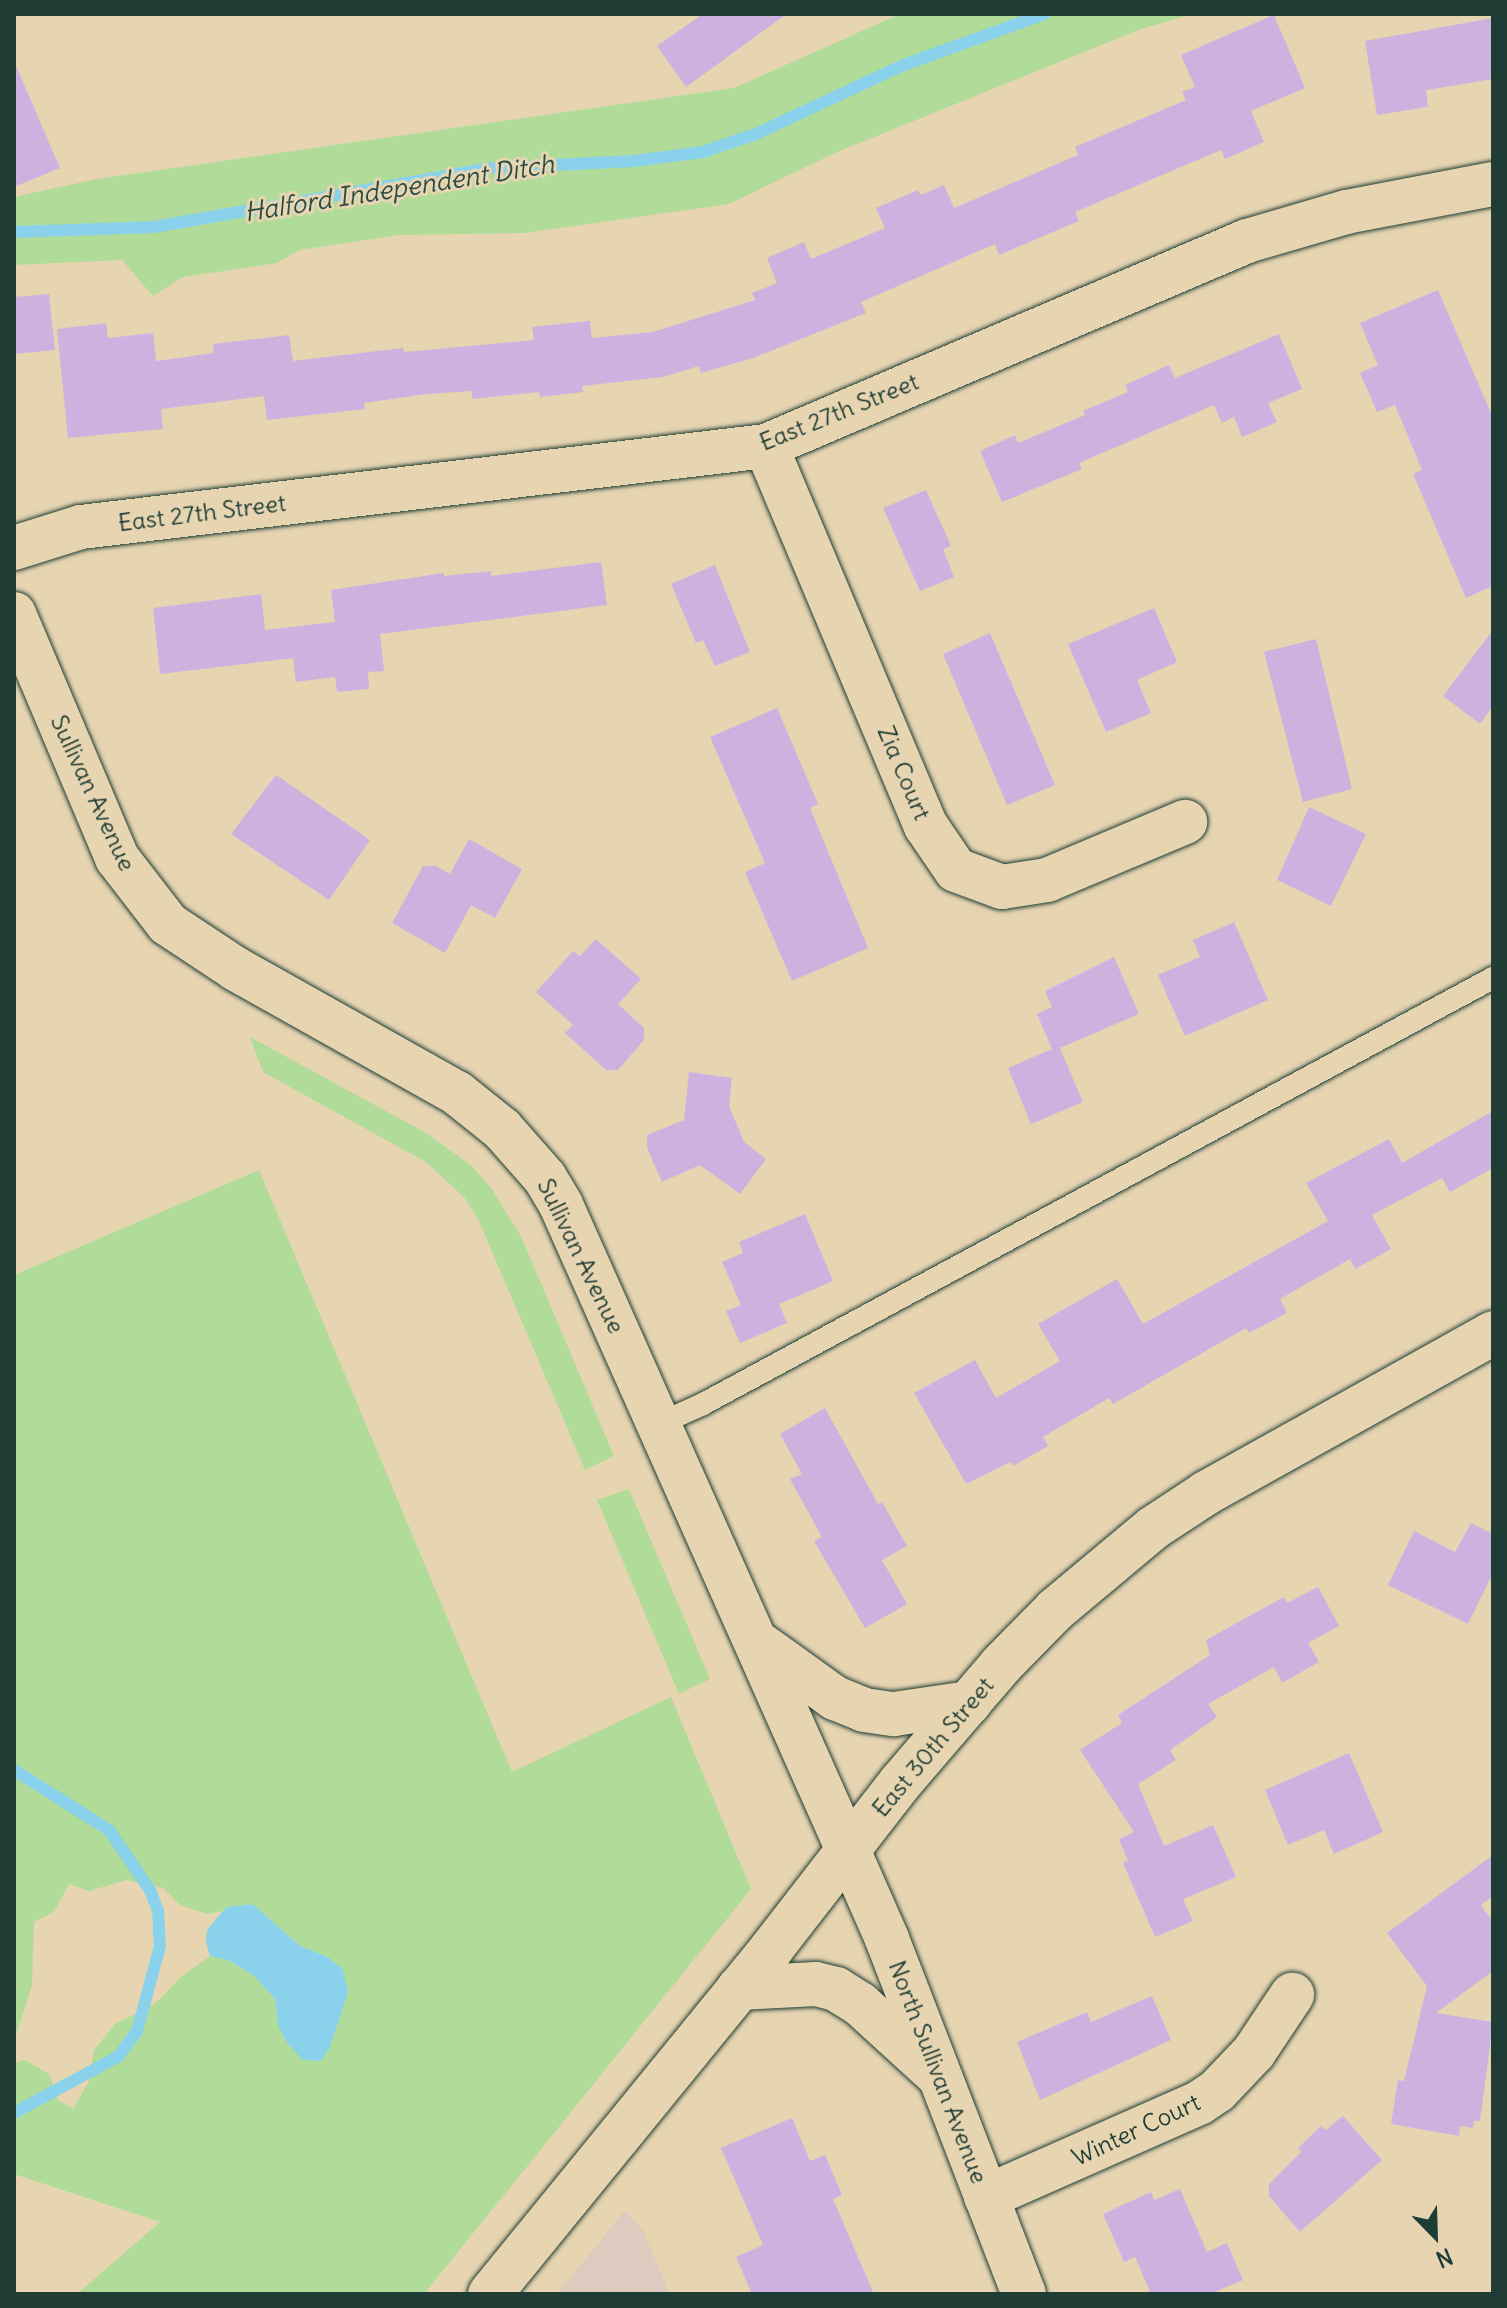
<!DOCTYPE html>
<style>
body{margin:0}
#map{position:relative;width:1507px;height:2308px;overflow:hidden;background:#e7d5b2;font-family:Delius,sans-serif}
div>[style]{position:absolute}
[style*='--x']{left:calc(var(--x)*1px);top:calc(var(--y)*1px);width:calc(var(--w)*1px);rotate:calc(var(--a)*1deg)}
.built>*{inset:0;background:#dfcac0}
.green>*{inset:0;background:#b0db98}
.water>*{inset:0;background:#8ad2eb}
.stream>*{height:12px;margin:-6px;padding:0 6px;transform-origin:6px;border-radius:6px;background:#8ad2eb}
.building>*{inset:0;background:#cdb2e0}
.roads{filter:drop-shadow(0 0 2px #1f3d34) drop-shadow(0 0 2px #1f3d34)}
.lane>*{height:22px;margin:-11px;padding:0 11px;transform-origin:11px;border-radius:11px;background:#e7d5b2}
.street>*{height:44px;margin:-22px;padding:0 22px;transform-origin:22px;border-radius:22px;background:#e7d5b2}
.secondary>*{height:44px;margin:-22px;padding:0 22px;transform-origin:22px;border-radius:22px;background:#e7d5b2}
span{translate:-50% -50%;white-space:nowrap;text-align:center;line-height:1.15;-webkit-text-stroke:6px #e7d5b2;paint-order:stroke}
.street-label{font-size:24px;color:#1f3d34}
.water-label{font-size:26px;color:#2a4c46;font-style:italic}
.frame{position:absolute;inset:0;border:16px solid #1f3d34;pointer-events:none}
.north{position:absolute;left:1395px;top:2196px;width:80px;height:80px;-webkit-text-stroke:6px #e7d5b2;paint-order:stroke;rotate:157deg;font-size:22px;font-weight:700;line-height:32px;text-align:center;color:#1f3d34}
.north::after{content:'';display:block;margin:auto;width:28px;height:36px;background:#1f3d34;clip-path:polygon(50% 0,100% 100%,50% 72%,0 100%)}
</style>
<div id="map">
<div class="built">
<i style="clip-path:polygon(625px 2210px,643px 2231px,670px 2294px,557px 2294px)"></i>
</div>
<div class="green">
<i style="clip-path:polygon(900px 14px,1192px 14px,1141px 29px,837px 152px,729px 204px,525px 233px,399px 235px,299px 250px,277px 263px,183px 277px,153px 296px,122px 260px,14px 265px,14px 197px,97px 179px,734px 88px)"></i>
<i style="clip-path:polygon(250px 1037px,426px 1133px,472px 1166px,491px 1188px,521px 1236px,614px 1456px,585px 1470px,479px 1221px,465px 1198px,426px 1162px,263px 1072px)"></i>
<i style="clip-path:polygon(259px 1170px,512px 1772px,671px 1697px,751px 1889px,424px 2294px,77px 2294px,160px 2222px,14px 2174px,14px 2063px,25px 2060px,49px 2074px,58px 2100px,73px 2109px,89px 2081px,94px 2050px,115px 2024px,156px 2003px,181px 1977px,210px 1956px,228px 1960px,254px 1976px,275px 1999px,278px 2025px,328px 1957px,300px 1946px,253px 1904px,208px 1914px,180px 1905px,163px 1888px,127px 1880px,89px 1891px,69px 1884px,54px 1912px,34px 1922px,32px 1985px,14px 2042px,14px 1275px)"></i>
<i style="clip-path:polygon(629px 1489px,710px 1679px,679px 1694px,597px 1500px)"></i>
</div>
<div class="water">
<i style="clip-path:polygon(253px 1904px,300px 1946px,328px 1957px,343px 1970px,348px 1992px,330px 2047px,321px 2061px,303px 2060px,287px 2043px,278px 2025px,275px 1999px,254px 1976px,228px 1960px,210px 1956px,206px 1942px,207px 1930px,215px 1920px,227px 1907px)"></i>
</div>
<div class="stream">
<i style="--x:14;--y:232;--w:140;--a:-2"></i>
<i style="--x:154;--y:227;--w:343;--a:-9.9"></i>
<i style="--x:492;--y:168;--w:142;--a:-2.8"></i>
<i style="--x:634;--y:161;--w:70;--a:-7.4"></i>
<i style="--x:703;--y:152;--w:56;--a:-18.8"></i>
<i style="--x:756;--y:134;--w:160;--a:-25.1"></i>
<i style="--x:901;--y:66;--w:153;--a:-19.9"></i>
<i style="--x:14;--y:1770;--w:112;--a:32.3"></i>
<i style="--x:109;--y:1830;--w:73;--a:55.7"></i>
<i style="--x:150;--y:1890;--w:22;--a:69"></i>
<i style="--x:158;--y:1911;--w:35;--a:87"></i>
<i style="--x:160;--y:1946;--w:88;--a:105.1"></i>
<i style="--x:137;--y:2031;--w:31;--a:126"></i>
<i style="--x:119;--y:2056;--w:119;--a:151.5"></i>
</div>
<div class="building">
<i style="clip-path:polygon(703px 14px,787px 14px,686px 87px,657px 46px)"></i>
<i style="clip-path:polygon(1274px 15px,1305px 88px,1251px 111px,1264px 142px,1225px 159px,1221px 150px,1075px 212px,1079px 221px,999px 255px,995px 244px,861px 302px,866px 313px,753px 358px,701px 373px,699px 366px,663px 377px,582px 386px,583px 392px,540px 397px,539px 392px,472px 399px,472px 391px,427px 394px,364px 403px,365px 409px,267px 420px,264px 396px,161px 409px,163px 429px,68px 438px,57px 329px,106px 323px,108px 338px,153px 333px,156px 361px,214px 353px,213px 344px,289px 335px,293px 361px,403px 348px,404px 352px,534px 340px,532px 327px,590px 321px,592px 338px,653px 332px,755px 300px,752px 293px,777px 283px,767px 258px,804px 242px,811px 259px,885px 228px,876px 208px,918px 190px,921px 195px,944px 185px,954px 208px,1078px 155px,1075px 147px,1186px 100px,1182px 92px,1195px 87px,1181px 55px)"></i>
<i style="clip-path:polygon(1493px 18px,1493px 79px,1426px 90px,1428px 107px,1377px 115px,1365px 41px)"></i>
<i style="clip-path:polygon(14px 61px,60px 168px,14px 187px)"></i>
<i style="clip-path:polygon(1438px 290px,1493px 418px,1493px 586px,1466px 598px,1413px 474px,1422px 470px,1395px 405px,1377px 412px,1360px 373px,1378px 365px,1360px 323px)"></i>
<i style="clip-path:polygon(49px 294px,55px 350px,14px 354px,14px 297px)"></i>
<i style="clip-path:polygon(1279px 334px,1302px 389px,1268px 403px,1277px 422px,1242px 437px,1234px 417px,1222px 423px,1214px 405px,1079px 463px,1082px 469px,1002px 502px,980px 451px,1015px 435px,1018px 443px,1085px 415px,1083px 411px,1128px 392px,1125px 385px,1169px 365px,1175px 378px)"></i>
<i style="clip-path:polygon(926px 490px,951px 546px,943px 549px,954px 577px,920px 591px,883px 508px)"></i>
<i style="clip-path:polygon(601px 562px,607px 605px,380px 634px,384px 671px,368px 672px,369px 689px,337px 692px,335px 677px,296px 682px,293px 658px,160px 674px,153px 608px,261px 594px,265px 630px,335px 622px,331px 590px,444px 573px,444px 576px,491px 571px,491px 576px)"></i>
<i style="clip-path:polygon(715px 565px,750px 652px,715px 666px,703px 640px,696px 643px,671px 584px)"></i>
<i style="clip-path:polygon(1154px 608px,1177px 662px,1137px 680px,1151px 713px,1106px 732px,1068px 644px)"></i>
<i style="clip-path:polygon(1493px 630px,1493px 706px,1480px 724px,1443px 696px)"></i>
<i style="clip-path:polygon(990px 633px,1055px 785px,1007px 805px,943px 654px)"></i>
<i style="clip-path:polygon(1316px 639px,1352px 789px,1303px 802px,1264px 652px)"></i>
<i style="clip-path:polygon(777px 708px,818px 804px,810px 808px,868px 948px,792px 981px,745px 872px,765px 863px,710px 737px)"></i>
<i style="clip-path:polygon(276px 775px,370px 840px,329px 900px,231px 834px)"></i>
<i style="clip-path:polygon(1309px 807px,1366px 834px,1331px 906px,1277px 880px)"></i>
<i style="clip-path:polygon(469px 839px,522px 869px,495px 918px,471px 905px,445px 953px,392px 923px,423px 866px,436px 866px,450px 874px)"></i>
<i style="clip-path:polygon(1234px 922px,1268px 1000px,1185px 1036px,1158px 975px,1200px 957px,1193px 940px)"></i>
<i style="clip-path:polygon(596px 939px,641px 979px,618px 1004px,644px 1028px,644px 1040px,618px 1070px,606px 1070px,565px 1033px,573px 1025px,536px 992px,573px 951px,580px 956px)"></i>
<i style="clip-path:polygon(1114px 957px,1139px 1014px,1060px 1048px,1083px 1102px,1031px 1124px,1008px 1068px,1052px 1049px,1037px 1014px,1052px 1007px,1045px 991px)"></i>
<i style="clip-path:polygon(689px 1072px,732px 1078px,729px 1106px,744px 1142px,766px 1159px,740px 1194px,700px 1165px,662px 1182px,647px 1148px,647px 1135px,684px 1120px)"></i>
<i style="clip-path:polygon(1493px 1111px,1493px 1168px,1450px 1192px,1442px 1178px,1372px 1215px,1391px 1249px,1355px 1269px,1350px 1259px,1280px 1299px,1287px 1313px,1249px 1333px,1246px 1328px,1113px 1404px,1109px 1398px,1043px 1437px,1048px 1446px,1013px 1466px,1010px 1462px,966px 1484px,914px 1393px,975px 1360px,996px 1398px,1060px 1361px,1038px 1324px,1117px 1279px,1143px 1324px,1328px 1221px,1306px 1183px,1389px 1139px,1402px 1163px)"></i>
<i style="clip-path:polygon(805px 1214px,833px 1281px,779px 1304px,787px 1323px,740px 1343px,726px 1311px,741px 1305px,722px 1262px,743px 1253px,739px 1242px)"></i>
<i style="clip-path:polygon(825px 1408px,878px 1504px,882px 1502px,907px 1546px,882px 1560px,907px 1604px,865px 1628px,814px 1541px,822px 1537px,790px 1479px,802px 1474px,780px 1434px)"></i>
<i style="clip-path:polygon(1471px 1523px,1493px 1534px,1493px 1573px,1468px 1624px,1388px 1585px,1414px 1531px,1455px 1552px)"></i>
<i style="clip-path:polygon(1318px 1587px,1339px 1626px,1308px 1643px,1319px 1662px,1282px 1683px,1274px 1667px,1208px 1704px,1217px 1717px,1170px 1750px,1176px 1760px,1138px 1784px,1164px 1846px,1213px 1825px,1236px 1877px,1183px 1899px,1193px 1921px,1155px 1937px,1123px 1863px,1128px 1861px,1119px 1839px,1134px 1832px,1080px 1750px,1122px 1723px,1118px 1715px,1210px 1655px,1206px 1640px,1284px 1597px,1287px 1603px)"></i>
<i style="clip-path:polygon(1349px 1753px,1383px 1832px,1334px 1854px,1324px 1830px,1288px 1845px,1265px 1790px)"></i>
<i style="clip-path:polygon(1493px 1855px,1493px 1896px,1481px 1905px,1493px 1922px,1493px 1971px,1436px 2013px,1493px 2022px,1480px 2121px,1474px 2121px,1473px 2128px,1460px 2126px,1459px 2136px,1391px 2124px,1398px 2080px,1404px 2081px,1427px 1986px,1387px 1933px)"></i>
<i style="clip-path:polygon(1152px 1996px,1171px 2040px,1040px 2100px,1017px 2042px,1087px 2012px,1091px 2022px)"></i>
<i style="clip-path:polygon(1343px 2116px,1382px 2160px,1300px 2232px,1269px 2196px,1269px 2184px,1301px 2152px,1298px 2148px,1321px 2126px,1326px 2130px)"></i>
<i style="clip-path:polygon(792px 2118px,810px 2161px,825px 2155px,842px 2195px,833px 2199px,874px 2294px,752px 2294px,736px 2257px,763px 2245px,721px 2148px)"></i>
<i style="clip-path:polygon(1180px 2189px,1207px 2252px,1227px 2243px,1243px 2280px,1210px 2294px,1151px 2294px,1135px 2257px,1124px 2262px,1103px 2214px,1151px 2192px,1154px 2200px)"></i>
</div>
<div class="roads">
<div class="lane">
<i style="--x:659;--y:1424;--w:48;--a:-24.4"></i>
<i style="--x:703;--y:1404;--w:898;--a:-28.34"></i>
</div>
<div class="street">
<i style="--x:766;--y:446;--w:412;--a:67.2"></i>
<i style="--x:926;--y:826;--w:53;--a:55.7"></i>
<i style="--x:956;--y:870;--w:49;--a:20.3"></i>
<i style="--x:1002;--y:887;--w:46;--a:-8.8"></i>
<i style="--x:1047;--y:880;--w:150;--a:-22.8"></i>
<i style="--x:14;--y:548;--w:70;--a:-17.4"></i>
<i style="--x:81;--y:527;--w:690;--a:-6.74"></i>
<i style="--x:766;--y:446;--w:523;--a:-23.08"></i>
<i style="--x:1247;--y:241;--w:103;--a:-16.3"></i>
<i style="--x:1346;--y:212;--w:150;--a:-10.8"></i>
<i style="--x:848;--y:1850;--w:97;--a:66.3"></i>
<i style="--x:887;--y:1939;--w:381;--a:68.9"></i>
<i style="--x:986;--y:2197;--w:233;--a:-23.8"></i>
<i style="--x:1199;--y:2103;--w:22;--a:-34"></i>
<i style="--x:1217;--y:2091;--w:54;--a:-46.5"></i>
<i style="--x:1254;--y:2052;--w:69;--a:-56.3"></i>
</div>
<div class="secondary">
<i style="--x:14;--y:614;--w:265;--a:67.1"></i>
<i style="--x:117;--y:858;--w:83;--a:52.3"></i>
<i style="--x:168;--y:924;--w:82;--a:33.5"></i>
<i style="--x:236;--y:969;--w:253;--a:29.3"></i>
<i style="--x:457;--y:1093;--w:58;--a:38.7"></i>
<i style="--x:502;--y:1129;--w:65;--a:48.7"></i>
<i style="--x:545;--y:1178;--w:31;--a:59"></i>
<i style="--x:561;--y:1205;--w:706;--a:66.01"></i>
<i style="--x:757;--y:1642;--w:96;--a:35.7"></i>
<i style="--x:835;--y:1698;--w:31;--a:22"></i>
<i style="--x:864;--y:1710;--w:30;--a:8"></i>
<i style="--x:894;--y:1714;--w:76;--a:-8.3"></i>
<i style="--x:739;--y:1988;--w:77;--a:-3"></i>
<i style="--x:816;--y:1984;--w:21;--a:14"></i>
<i style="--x:836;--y:1989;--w:28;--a:32"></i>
<i style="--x:860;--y:2004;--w:108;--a:42.4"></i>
<i style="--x:490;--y:2294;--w:446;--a:-50.8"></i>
<i style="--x:772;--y:1948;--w:209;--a:-52.2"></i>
<i style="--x:900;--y:1783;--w:155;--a:-49.4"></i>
<i style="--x:1001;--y:1665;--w:77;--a:-45.5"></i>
<i style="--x:1055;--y:1610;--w:128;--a:-39.9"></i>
<i style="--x:1153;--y:1528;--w:64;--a:-33.4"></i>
<i style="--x:1206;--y:1493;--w:329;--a:-29.1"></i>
</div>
</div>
<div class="street-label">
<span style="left:839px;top:412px;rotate:-22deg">East 27th Street</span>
<span style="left:202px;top:513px;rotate:-7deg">East 27th Street</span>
<span style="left:904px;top:773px;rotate:67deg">Zia Court</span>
<span style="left:93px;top:793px;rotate:65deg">Sullivan Avenue</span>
<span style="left:581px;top:1256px;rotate:64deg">Sullivan Avenue</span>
<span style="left:933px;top:1747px;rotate:-50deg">East 30th Street</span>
<span style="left:938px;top:2072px;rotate:69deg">North Sullivan Avenue</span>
<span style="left:1136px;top:2130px;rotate:-25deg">Winter Court</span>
</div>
<div class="water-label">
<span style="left:399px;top:188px;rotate:-9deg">Halford Independent Ditch</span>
</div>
<div class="frame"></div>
<div class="north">N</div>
</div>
